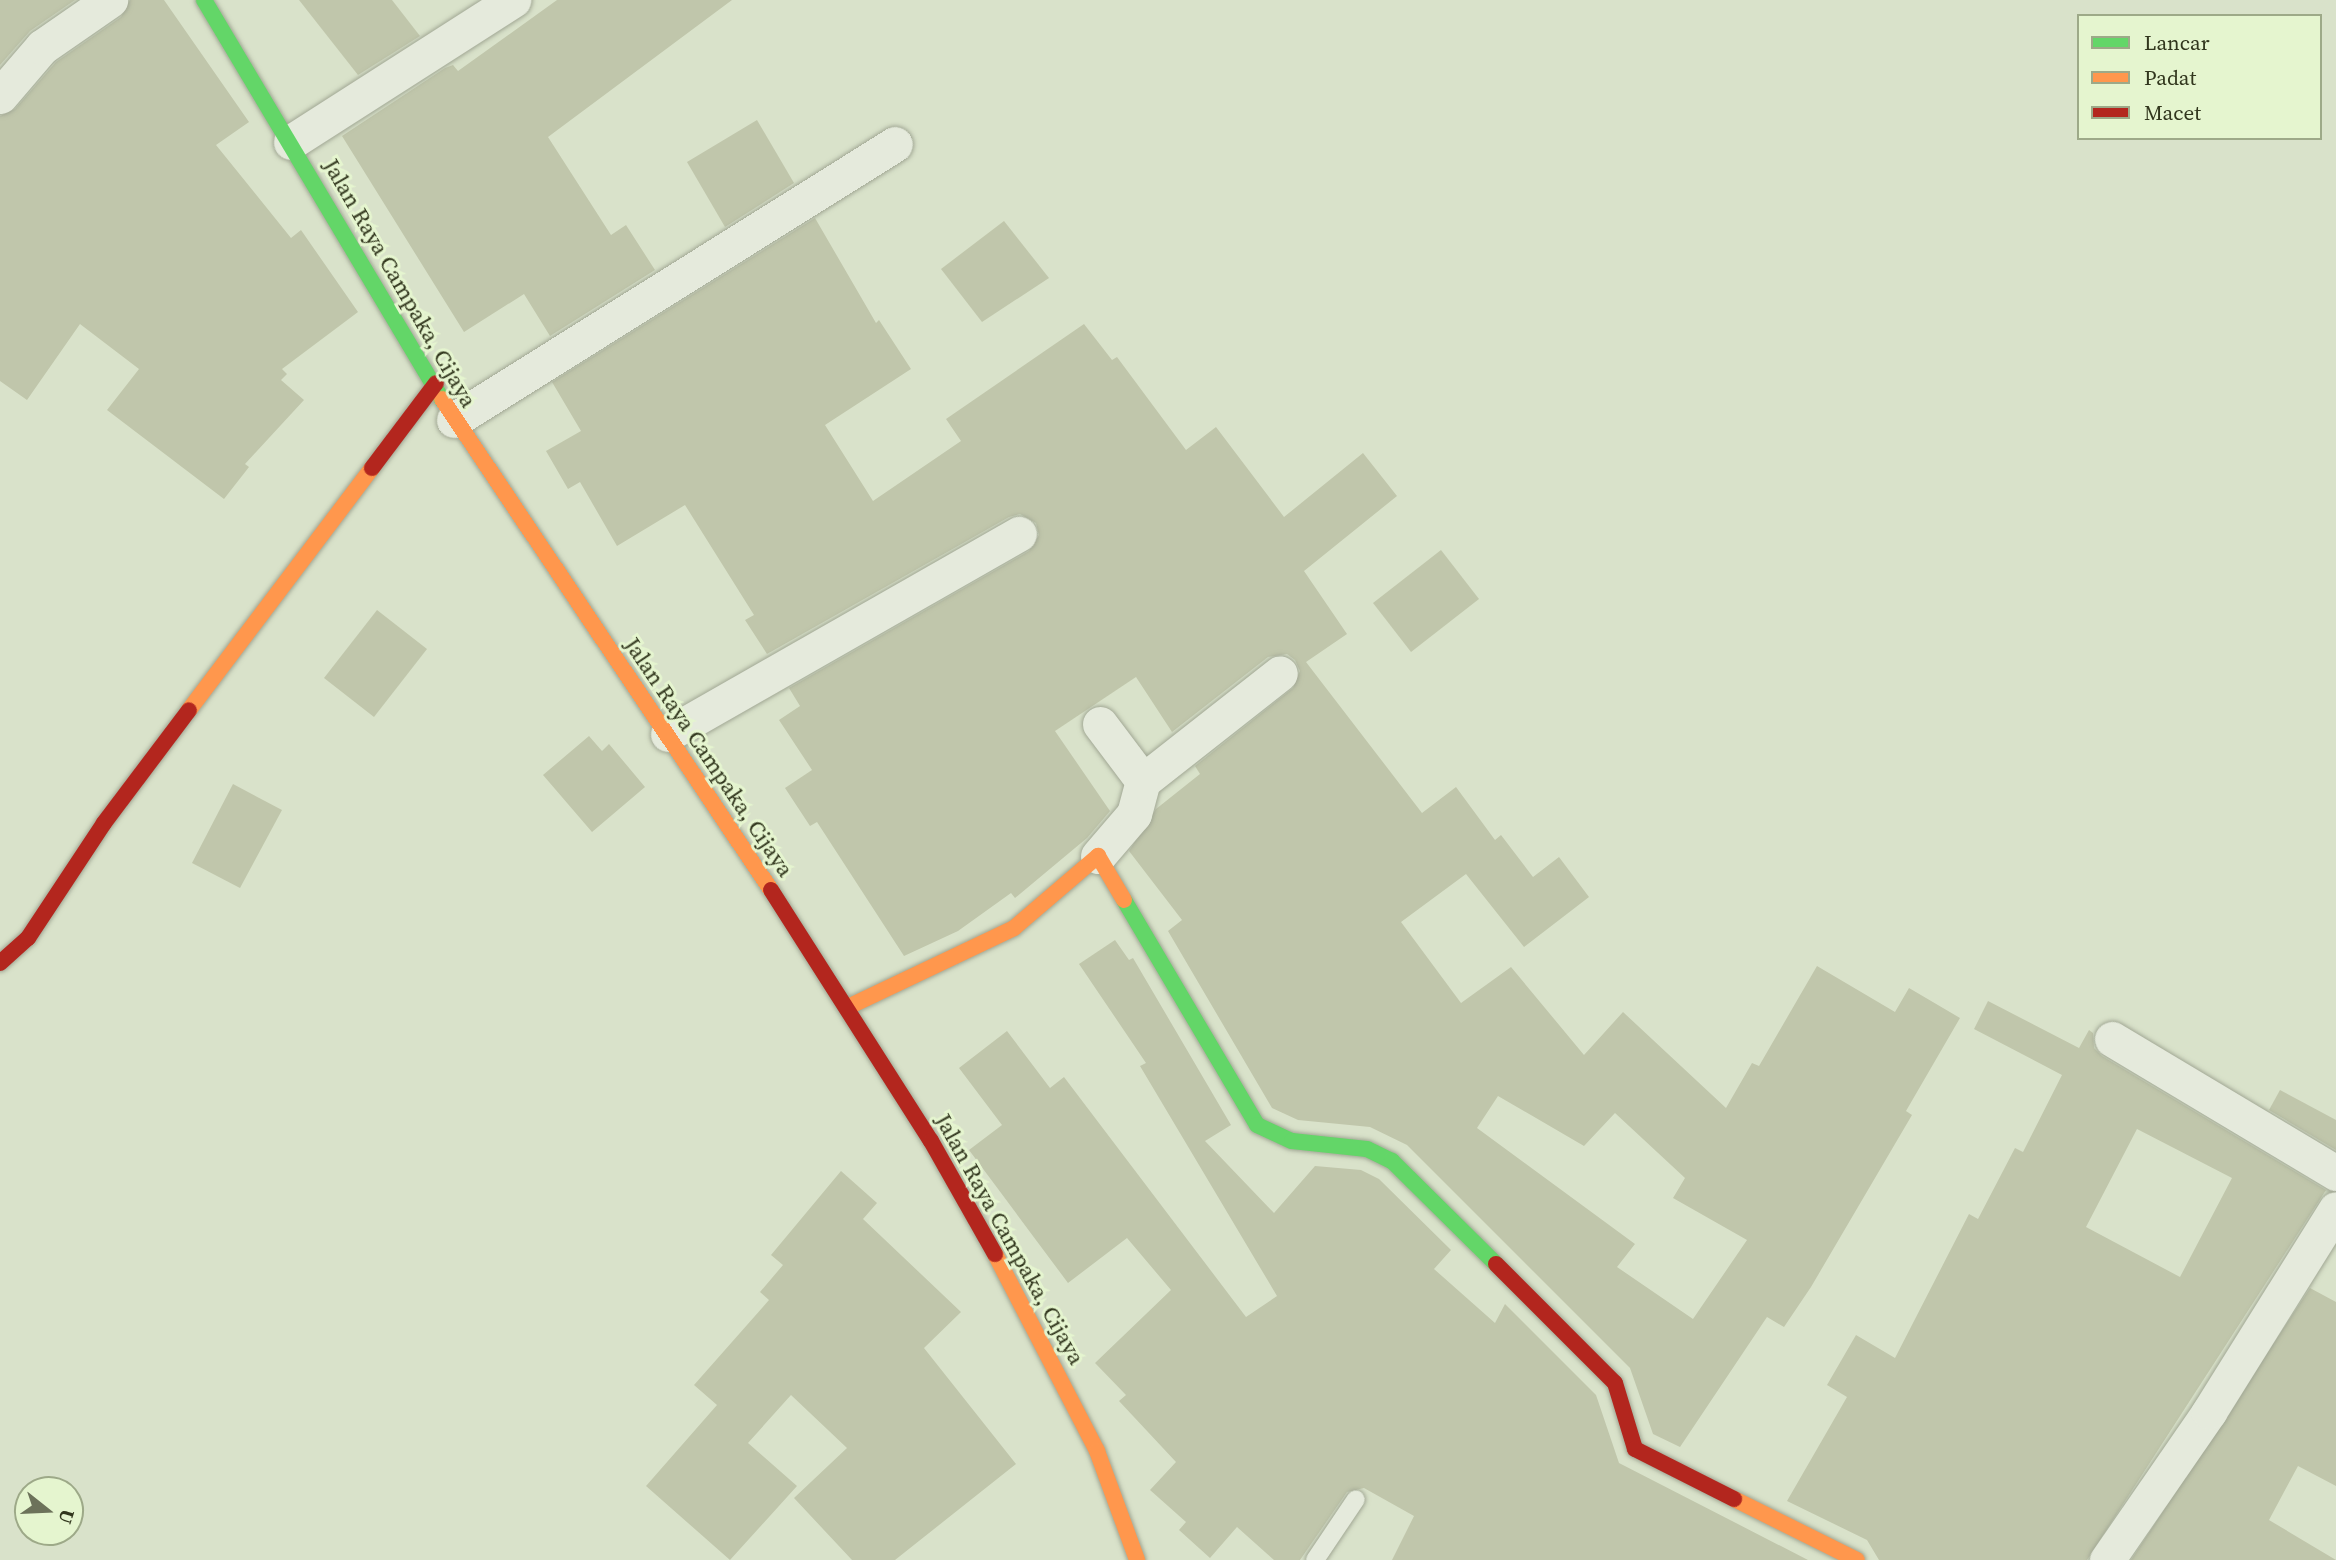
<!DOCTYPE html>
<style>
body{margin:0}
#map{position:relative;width:2336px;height:1560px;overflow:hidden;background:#d9e2ca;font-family:"Source Serif 4",serif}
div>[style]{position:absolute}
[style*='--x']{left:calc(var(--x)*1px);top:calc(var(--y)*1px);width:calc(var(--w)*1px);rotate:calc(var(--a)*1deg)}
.building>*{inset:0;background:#c0c6ab}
.roads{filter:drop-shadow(0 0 2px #a1a794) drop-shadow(0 0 2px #a1a794)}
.lane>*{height:18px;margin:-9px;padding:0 9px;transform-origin:9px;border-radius:9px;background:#e5eadc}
.street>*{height:35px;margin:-17.5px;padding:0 17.5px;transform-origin:17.5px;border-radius:17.5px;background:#e5eadc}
.fast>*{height:16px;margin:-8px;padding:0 8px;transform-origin:8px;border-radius:8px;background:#63d668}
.slow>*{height:16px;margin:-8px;padding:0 8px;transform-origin:8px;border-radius:8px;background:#ff974d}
.jam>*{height:16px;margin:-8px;padding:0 8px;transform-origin:8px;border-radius:8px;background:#b3261e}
span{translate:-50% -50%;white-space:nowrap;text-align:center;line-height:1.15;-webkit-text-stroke:6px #e5f5cf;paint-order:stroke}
.street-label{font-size:23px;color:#31361d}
.legend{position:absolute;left:2077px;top:14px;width:245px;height:126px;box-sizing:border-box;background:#e5f5cf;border:2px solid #9da988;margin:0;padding:9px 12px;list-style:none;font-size:21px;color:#31361d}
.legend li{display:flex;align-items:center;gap:14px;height:35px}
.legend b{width:35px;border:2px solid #9da988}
.north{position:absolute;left:14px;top:1476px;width:70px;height:70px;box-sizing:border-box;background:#e5f5cf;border:2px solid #9da988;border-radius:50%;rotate:108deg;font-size:19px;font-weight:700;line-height:28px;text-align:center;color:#31361d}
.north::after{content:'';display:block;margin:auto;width:24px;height:32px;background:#6c725a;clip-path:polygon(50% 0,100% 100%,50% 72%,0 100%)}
</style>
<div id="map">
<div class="building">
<i style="clip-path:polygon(0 0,75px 0,30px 31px,0 65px)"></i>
<i style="clip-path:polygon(130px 0,164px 0,249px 122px,216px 145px,291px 238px,301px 230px,358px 312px,282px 369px,287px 374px,281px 380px,304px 400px,245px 464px,249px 467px,224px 499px,107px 410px,139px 369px,80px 324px,27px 400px,0 381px,0 116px,15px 109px,56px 62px,121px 17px)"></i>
<i style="clip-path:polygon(299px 0,392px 0,420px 36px,358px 75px)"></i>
<i style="clip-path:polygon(557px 0,732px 0,548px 137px,611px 235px,626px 225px,655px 270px,550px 336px,524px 294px,464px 332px,342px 136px,445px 68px,453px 65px,458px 71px)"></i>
<i style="clip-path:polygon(757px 120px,794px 183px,725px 227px,687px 162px)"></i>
<i style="clip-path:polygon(evenodd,815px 218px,876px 323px,879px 320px,911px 369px,825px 425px,873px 501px,961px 441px,946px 419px,1084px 324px,1112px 360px,1117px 357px,1186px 450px,1216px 427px,1284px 517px,1363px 453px,1397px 496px,1304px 571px,1347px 634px,1306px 662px,1422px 813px,1456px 787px,1495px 840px,1501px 835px,1533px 877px,1559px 857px,1589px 897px,1524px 947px,1466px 874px,1401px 922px,1461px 1003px,1511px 967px,1584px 1055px,1623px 1012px,1726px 1108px,1752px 1063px,1759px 1066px,1817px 966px,1895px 1012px,1909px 988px,1960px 1018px,1906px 1111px,1912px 1115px,1811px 1287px,1784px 1327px,1767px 1317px,1680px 1447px,1653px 1434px,1630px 1368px,1407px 1145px,1370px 1127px,1298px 1120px,1272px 1108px,1168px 931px,1182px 920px,1129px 851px,1156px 809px,1200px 774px,1195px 766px,1293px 688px,1300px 671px,1295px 660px,1287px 654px,1268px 657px,1172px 732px,1136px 677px,1055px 731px,1110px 811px,1087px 838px,1015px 898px,1011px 893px,958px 931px,904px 956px,817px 822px,810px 826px,785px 788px,812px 770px,779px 720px,800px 706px,789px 688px,1029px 551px,1039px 535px,1036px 523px,1020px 514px,1009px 517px,767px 654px,745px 620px,754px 615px,685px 505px,617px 546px,580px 482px,568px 489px,546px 451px,581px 431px,552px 382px,815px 218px,1498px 1096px,1584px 1146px,1615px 1113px,1685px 1178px,1673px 1198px,1747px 1240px,1693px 1319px,1617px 1267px,1635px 1244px,1477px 1128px,1498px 1096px)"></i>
<i style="clip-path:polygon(1004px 221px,1049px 278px,982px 322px,941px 269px)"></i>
<i style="clip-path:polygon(1441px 550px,1479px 599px,1411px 652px,1373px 603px)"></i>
<i style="clip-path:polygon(377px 610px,427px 649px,374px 717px,324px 678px)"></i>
<i style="clip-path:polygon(589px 736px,602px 751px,609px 744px,645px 787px,592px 832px,543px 775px)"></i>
<i style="clip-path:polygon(233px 784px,282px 810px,240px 888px,192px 863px)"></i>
<i style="clip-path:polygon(1115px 940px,1129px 960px,1133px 958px,1231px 1125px,1205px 1141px,1274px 1213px,1315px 1166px,1361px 1170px,1379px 1179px,1451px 1250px,1434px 1269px,1495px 1323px,1505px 1304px,1596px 1395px,1619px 1463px,1808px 1560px,1392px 1560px,1414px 1516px,1364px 1488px,1347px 1492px,1300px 1560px,1274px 1560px,1237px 1527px,1210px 1558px,1179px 1530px,1186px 1522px,1150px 1490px,1176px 1462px,1119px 1401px,1126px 1395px,1095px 1363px,1171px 1290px,1127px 1238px,1068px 1283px,969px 1150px,1002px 1125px,959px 1068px,1007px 1031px,1050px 1088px,1064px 1077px,1246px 1317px,1277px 1296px,1140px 1066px,1146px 1063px,1079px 964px)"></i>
<i style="clip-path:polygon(evenodd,1988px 1001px,2079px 1048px,2089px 1030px,2093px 1033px,2094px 1048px,2102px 1056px,2326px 1190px,2087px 1560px,1879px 1560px,1867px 1540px,1787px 1501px,1847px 1397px,1827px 1385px,1856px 1335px,1895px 1358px,1969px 1214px,1978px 1219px,2015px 1148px,2023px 1152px,2062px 1075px,1974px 1029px,1988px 1001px,2137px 1129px,2232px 1178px,2180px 1277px,2086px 1227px,2137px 1129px)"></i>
<i style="clip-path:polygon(2280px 1090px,2336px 1120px,2336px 1150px,2269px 1110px)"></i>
<i style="clip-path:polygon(841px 1171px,877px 1203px,863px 1219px,961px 1312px,924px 1348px,1016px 1464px,895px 1560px,852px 1560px,794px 1498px,847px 1448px,791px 1395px,748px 1443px,797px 1486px,730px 1560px,646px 1486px,717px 1405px,694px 1385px,769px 1300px,760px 1292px,783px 1265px,771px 1255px)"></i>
<i style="clip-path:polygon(2310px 1288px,2336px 1302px,2336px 1486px,2298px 1466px,2269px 1520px,2336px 1560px,2131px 1560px)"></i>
</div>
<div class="roads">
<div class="lane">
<i style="--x:1315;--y:1560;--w:73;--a:-56.1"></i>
</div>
<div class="street">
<i style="--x:0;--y:96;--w:65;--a:-49.4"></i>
<i style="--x:42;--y:47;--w:83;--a:-34.7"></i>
<i style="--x:291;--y:142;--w:264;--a:-32.6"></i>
<i style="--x:454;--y:420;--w:520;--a:-32.04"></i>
<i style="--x:1100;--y:724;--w:71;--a:53"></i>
<i style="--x:668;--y:734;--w:404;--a:-29.7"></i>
<i style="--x:1098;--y:856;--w:55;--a:-49.4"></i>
<i style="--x:1134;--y:814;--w:34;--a:-75"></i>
<i style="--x:1143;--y:781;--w:174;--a:-38.2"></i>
<i style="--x:2112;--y:1039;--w:261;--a:30.9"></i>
<i style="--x:2107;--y:1560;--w:180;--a:-55.4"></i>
<i style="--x:2209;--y:1412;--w:239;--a:-58"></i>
</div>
<div class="fast">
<i style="--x:204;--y:0;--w:465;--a:59.2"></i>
<i style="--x:1124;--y:900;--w:261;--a:59.4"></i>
<i style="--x:1257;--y:1125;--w:38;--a:25"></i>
<i style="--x:1292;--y:1141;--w:75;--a:6.1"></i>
<i style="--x:1367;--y:1149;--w:28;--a:26"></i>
<i style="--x:1392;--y:1161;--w:146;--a:44.7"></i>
</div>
<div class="slow">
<i style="--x:442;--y:399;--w:591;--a:56.18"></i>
<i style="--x:189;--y:710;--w:303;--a:-52.9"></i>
<i style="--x:848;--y:1007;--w:184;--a:-25.4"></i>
<i style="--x:1014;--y:928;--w:111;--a:-40.6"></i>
<i style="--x:1098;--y:856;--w:51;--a:59.4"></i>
<i style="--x:995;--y:1254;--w:222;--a:62.6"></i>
<i style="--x:1097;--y:1451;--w:116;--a:69.8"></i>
<i style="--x:1734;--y:1499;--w:137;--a:26.4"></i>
</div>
<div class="jam">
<i style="--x:372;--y:468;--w:106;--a:-53"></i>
<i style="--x:771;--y:890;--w:298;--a:57.5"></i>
<i style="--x:931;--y:1141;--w:130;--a:60.5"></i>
<i style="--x:0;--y:963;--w:38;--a:-42"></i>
<i style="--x:28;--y:938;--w:138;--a:-56.5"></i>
<i style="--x:104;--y:823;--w:141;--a:-53"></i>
<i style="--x:1496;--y:1264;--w:168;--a:45"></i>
<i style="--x:1615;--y:1383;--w:69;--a:73.1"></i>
<i style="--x:1635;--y:1449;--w:111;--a:26.8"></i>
</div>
</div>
<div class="street-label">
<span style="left:400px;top:283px;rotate:60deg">Jalan Raya Campaka, Cijaya</span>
<span style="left:709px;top:757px;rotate:56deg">Jalan Raya Campaka, Cijaya</span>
<span style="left:1010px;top:1239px;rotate:61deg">Jalan Raya Campaka, Cijaya</span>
</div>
<ul class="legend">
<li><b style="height:9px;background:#63d668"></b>Lancar</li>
<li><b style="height:9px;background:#ff974d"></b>Padat</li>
<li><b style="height:9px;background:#b3261e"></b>Macet</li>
</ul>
<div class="north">U</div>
</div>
